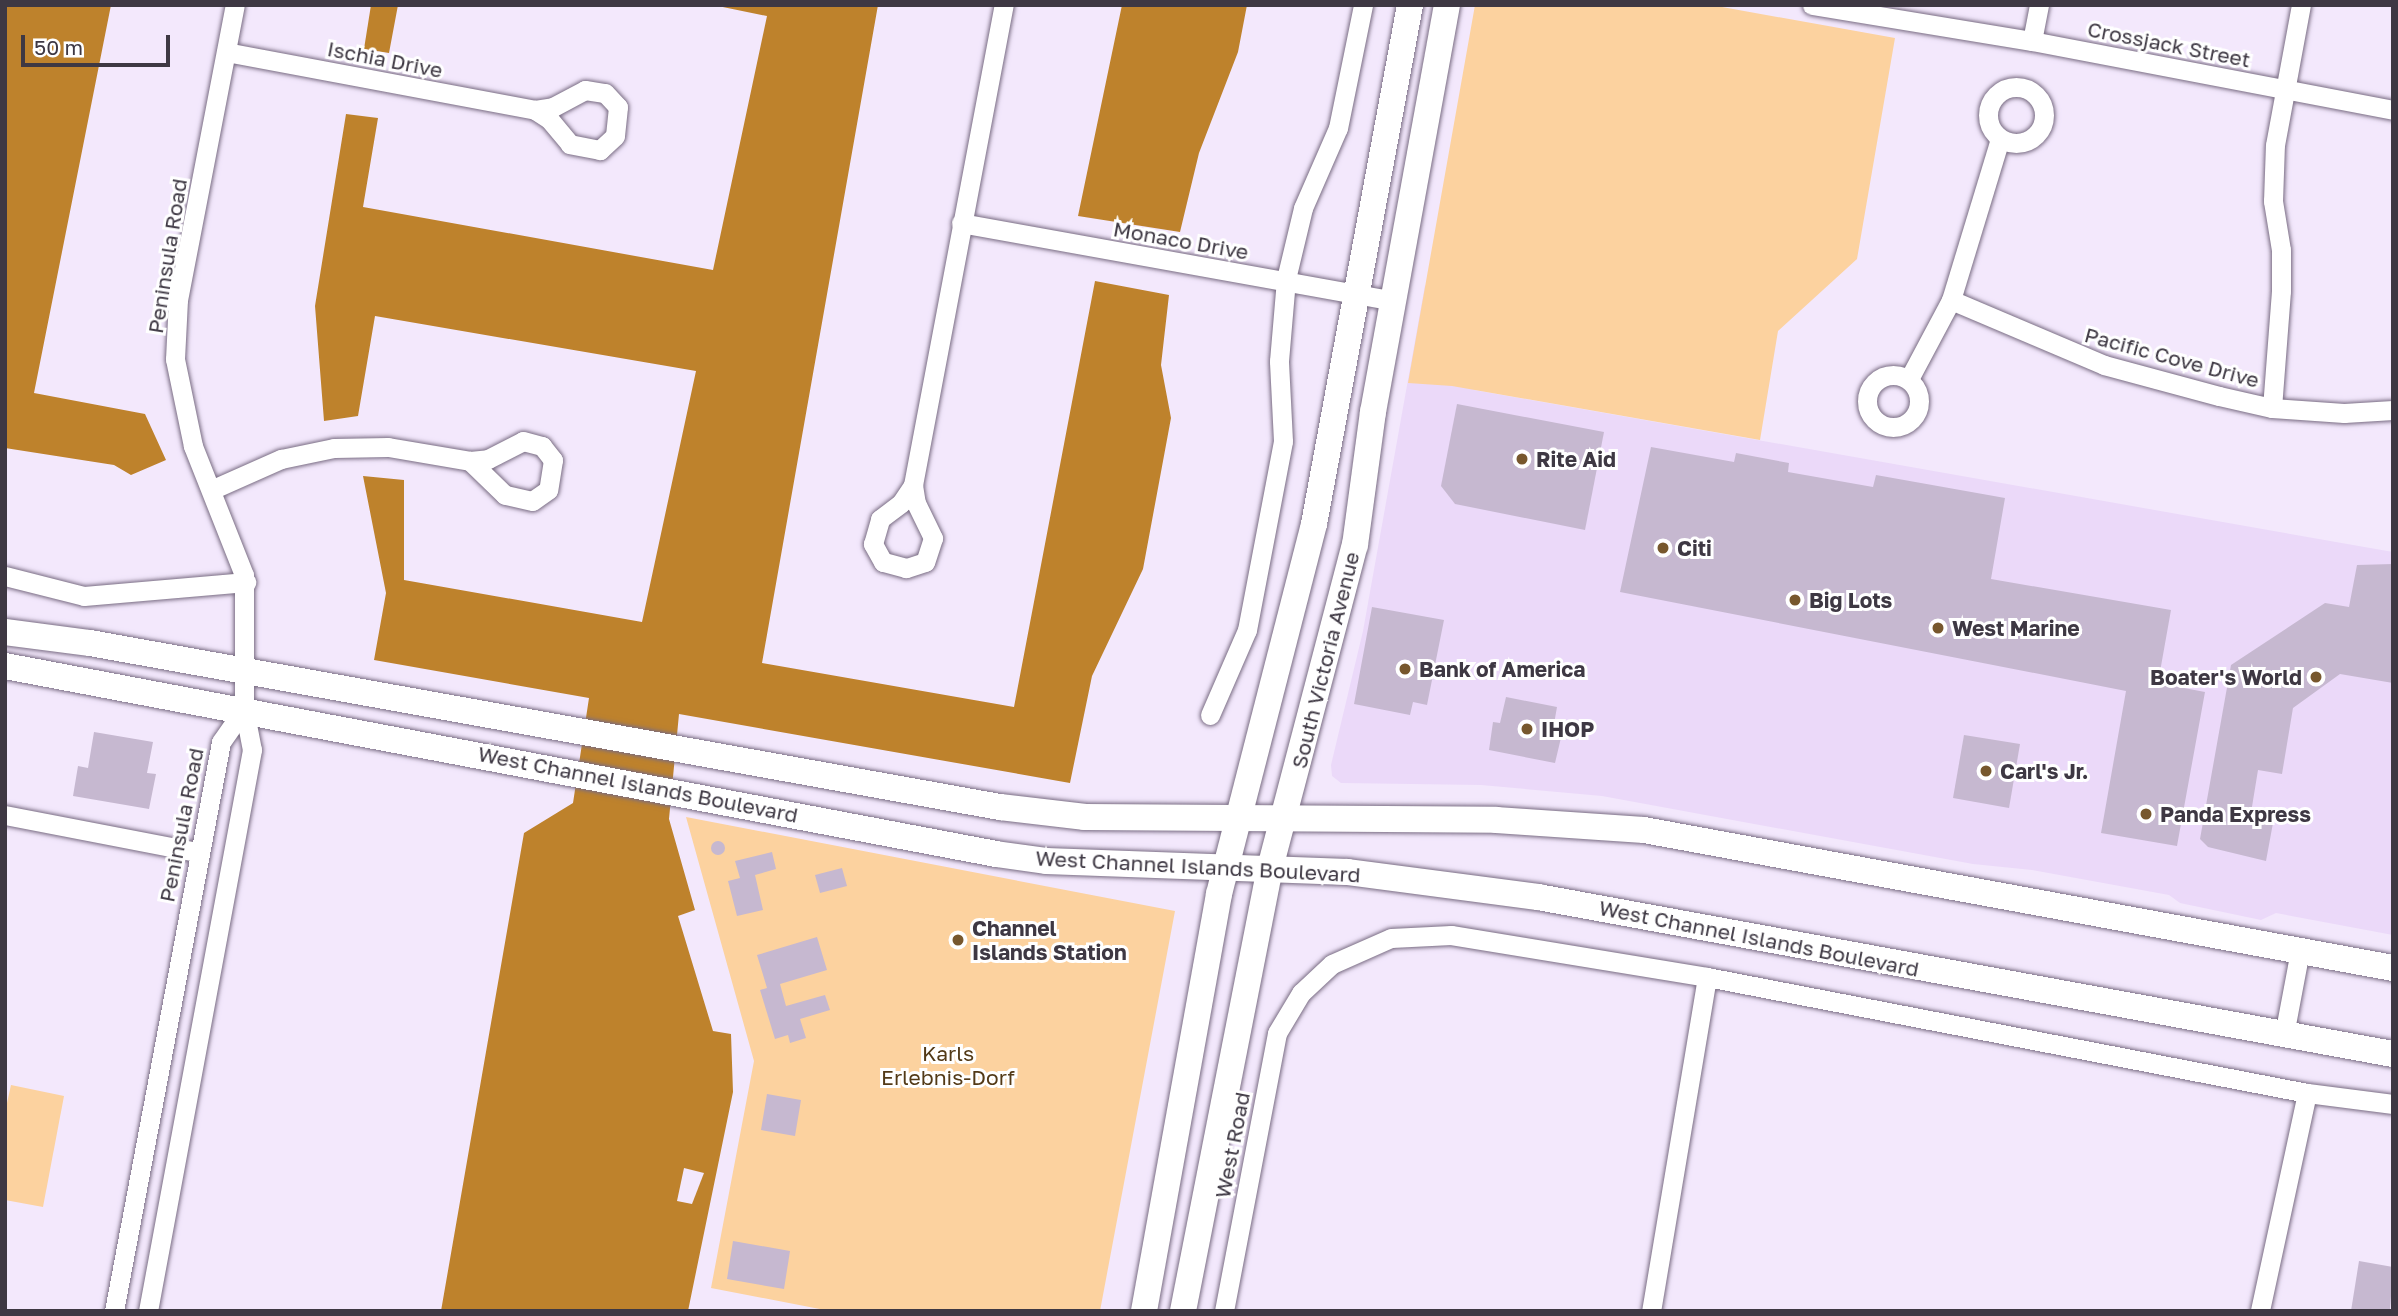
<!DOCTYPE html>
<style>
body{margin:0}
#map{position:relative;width:2398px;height:1316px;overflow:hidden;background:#f3e8fc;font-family:"Golos Text",sans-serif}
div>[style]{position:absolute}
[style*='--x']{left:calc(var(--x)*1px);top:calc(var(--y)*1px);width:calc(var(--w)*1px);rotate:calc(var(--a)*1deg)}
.built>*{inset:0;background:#ebd9f9}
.green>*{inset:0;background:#fcd29f}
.water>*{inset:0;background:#be822c}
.pier>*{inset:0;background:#f3e8fc}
.building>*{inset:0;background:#c6b8d0}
.round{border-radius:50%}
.roads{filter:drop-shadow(0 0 2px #796c83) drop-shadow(0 0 2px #796c83)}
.street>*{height:19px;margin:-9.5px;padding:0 9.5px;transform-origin:9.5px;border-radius:9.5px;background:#fff}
.street>.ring{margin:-9.5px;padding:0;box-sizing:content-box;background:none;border:19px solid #fff;border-radius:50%}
.secondary>*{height:26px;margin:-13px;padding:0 13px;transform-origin:13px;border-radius:13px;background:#fff}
.dots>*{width:19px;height:19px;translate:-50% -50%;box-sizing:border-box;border:4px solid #fff;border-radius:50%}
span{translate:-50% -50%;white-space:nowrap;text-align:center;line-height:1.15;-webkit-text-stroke:6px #fff;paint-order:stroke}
.street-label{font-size:21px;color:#3e3843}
.poi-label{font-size:21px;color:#3e3843;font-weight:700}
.left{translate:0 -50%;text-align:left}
.right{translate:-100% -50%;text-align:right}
.park-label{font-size:21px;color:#533a17}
.frame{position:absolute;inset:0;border:7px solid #3e3843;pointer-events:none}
.scale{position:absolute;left:21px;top:35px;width:149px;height:32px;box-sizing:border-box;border:4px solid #3e3843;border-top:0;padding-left:9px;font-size:21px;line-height:24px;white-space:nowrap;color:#3e3843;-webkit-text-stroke:5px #fff;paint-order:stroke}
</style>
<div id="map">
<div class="built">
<i style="clip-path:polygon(1425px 285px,1466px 334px,1474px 390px,2393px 552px,2393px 935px,2276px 913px,2261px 920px,2180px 903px,2169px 895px,2032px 870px,1973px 864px,1602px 796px,1481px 785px,1341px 783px,1332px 776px,1331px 765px,1363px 631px)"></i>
</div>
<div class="green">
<i style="clip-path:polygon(1475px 5px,1711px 5px,1895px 38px,1857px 259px,1778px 331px,1760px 440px,1452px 386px,1408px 383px)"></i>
<i style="clip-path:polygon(686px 817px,1175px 911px,1100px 1311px,830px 1311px,711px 1288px,754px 1061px)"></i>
<i style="clip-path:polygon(11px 1085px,64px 1096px,43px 1207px,5px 1200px,5px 1112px)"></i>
</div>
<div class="water">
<i style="clip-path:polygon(5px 5px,111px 5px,34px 393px,145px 414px,166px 460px,131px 475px,114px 465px,5px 448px)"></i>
<i style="clip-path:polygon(371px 5px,398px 5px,389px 53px,364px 49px)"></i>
<i style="clip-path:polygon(713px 5px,878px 5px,762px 663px,1014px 707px,1095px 281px,1169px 295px,1161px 365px,1171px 418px,1143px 569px,1092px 676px,1070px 783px,679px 714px,669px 819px,695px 910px,678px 916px,713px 1031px,731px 1034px,733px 1092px,688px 1311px,441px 1311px,524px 833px,573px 803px,589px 698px,374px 660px,386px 593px,363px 476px,404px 480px,404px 580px,642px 622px,696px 371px,375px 316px,358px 416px,324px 421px,315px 306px,346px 114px,378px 118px,363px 207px,713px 270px,767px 16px)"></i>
<i style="clip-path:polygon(1122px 5px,1247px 5px,1238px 52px,1199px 153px,1180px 232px,1078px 216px)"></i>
</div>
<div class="pier">
<i style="clip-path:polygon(684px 1168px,704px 1173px,692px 1204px,677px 1201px)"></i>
</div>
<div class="building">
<i style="clip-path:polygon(1457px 404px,1604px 432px,1585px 530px,1455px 504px,1441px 486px)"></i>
<i style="clip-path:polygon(1651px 447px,1734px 462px,1736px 453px,1789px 463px,1788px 472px,1873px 487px,1876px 475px,2005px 498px,1991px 579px,2171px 610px,2158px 683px,2205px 692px,2177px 846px,2101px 833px,2126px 691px,1620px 592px)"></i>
<i style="clip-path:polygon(2393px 564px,2393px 683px,2340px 674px,2293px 708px,2282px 774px,2258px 770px,2250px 819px,2273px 823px,2266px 861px,2208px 847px,2200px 839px,2231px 665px,2325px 603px,2349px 607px,2357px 565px)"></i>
<i style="clip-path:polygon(1372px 607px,1444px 620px,1427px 705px,1413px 702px,1410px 715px,1354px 704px)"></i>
<i style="clip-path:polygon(1506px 697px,1557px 707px,1554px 724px,1564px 725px,1555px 763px,1489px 750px,1493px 722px,1500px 723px)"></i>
<i style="clip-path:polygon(94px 732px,153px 742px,147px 773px,156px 774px,149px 809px,73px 796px,78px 766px,88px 768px)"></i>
<i style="clip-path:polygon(1964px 735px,2020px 744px,2009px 808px,1953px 798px)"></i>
<i class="round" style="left:711px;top:841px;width:14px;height:14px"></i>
<i style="clip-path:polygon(772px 852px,776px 869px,755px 875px,763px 910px,737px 916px,728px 881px,740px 878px,735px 861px)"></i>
<i style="clip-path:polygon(842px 868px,847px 886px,820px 893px,815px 875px)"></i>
<i style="clip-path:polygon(817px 937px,827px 970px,780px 984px,786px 1006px,825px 995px,830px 1010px,800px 1019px,806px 1038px,790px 1043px,788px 1035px,775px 1039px,760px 990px,767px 988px,757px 955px)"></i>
<i style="clip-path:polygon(767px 1094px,801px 1100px,795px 1136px,761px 1130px)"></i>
<i style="clip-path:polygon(733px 1241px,790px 1251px,784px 1289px,727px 1279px)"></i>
<i style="clip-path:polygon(2359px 1261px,2393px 1267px,2390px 1311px,2351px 1311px)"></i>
</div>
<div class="roads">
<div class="street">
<i style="--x:1812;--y:5;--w:223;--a:9.3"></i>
<i style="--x:2032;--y:41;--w:368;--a:10.8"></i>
<i style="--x:2032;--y:41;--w:37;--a:-79"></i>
<i style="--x:226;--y:52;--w:314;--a:10.6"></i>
<i class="ring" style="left:1988px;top:87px;width:37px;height:37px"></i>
<i style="--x:585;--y:90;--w:20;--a:9"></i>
<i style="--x:605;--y:93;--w:19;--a:47"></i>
<i style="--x:618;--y:107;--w:29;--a:96"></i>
<i style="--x:615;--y:136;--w:21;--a:137"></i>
<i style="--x:600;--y:150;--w:31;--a:-169"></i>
<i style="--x:570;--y:144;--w:33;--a:-130"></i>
<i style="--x:549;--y:119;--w:17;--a:-147"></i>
<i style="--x:535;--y:110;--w:18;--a:-9"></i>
<i style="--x:553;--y:107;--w:36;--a:-28"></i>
<i style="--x:961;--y:223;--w:439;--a:10.2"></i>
<i style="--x:1951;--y:300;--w:166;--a:23"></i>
<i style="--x:2104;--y:365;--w:119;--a:15.1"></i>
<i style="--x:2219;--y:396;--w:54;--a:12.8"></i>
<i style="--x:2272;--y:408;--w:72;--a:4"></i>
<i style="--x:2344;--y:413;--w:49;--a:-3.5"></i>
<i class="ring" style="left:1867px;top:375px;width:33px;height:33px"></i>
<i style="--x:1909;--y:379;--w:89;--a:-62"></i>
<i style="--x:1951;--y:300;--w:168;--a:-73.1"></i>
<i style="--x:2272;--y:408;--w:117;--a:-85.6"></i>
<i style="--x:2281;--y:291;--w:41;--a:-90"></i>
<i style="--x:2281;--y:250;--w:50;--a:-99.3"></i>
<i style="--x:2273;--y:201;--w:56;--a:-88"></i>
<i style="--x:2275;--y:145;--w:142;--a:-79.5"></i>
<i style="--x:523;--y:441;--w:20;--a:15"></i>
<i style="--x:542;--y:446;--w:18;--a:52"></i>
<i style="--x:553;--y:460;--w:30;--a:99"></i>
<i style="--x:548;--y:490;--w:19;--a:145"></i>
<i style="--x:532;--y:501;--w:28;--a:-167"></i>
<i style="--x:505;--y:495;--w:49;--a:-135.8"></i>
<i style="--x:470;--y:461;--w:18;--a:-6"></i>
<i style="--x:488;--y:459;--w:39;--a:-27"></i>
<i style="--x:913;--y:485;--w:489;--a:-79.3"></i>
<i style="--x:913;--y:485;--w:18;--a:81"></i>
<i style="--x:916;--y:503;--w:39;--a:64"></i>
<i style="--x:933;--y:538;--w:25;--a:108"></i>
<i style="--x:925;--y:562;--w:20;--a:162"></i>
<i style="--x:906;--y:568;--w:24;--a:-165"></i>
<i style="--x:883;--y:562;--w:21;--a:-119"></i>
<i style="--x:873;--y:544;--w:26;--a:-74"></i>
<i style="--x:880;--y:519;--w:26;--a:-37"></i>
<i style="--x:901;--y:503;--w:22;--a:-56"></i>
<i style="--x:211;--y:490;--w:77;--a:-23.9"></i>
<i style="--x:281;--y:459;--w:54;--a:-11.7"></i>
<i style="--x:334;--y:448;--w:54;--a:-1.1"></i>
<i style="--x:388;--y:447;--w:83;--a:9.7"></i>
<i style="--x:5;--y:576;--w:81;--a:14.2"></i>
<i style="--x:84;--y:596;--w:163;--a:-4.9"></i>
<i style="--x:1210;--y:715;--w:93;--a:-66.5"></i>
<i style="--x:1247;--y:630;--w:192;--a:-79.2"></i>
<i style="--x:1283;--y:441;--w:80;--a:-92.9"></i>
<i style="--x:1279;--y:361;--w:82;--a:-85.1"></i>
<i style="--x:1286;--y:279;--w:73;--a:-76.5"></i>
<i style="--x:1303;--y:208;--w:87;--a:-66.4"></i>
<i style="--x:1338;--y:128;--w:126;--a:-78.5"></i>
<i style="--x:5;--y:815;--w:197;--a:10.9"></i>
<i style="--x:1707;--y:977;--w:611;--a:10.94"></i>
<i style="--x:2307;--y:1093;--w:223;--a:102.2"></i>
<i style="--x:2284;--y:1035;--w:86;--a:-79.3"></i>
<i style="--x:2307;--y:1093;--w:87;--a:7.3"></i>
<i style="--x:114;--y:1311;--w:579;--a:-79.35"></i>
<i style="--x:221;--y:742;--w:40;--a:-55.1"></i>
<i style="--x:148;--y:1311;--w:571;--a:-79.5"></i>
<i style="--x:252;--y:750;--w:42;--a:-101"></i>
<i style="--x:244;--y:709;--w:134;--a:-90"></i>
<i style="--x:244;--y:575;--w:139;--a:-111.6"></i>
<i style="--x:193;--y:446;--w:89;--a:-101.7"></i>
<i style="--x:175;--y:359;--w:59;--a:-87.1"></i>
<i style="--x:178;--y:300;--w:300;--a:-79.1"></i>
<i style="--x:1224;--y:1311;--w:283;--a:-79.2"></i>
<i style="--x:1277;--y:1033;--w:47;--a:-59"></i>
<i style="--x:1301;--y:993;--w:42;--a:-43.1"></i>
<i style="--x:1332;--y:964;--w:64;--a:-23.8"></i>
<i style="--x:1391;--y:938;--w:60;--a:-2.9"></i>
<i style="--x:1451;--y:935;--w:259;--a:9.3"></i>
<i style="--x:1707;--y:977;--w:339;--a:99.5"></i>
</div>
<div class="secondary">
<i style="--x:5;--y:632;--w:86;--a:7.4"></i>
<i style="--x:90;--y:643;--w:925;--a:10.22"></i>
<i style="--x:1000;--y:807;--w:86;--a:6.7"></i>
<i style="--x:1085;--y:817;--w:411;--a:0.4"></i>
<i style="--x:1496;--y:820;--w:148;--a:3.9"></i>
<i style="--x:1644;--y:830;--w:762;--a:10.44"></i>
<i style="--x:5;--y:666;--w:1009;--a:10.74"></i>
<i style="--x:996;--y:854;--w:50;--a:8"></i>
<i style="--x:1046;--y:861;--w:302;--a:2.1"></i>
<i style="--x:1348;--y:872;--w:192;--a:7.5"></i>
<i style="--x:1538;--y:897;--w:869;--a:10.41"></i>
<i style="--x:1144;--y:1311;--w:424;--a:-79.8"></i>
<i style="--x:1219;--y:894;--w:382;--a:-75.6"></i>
<i style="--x:1314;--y:524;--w:528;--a:-79.52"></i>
<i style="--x:1183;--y:1311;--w:451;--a:-78.9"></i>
<i style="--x:1270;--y:868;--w:334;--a:-75.3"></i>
<i style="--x:1355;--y:545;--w:134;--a:-82.3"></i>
<i style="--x:1373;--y:412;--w:414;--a:-79.7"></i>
</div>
</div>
<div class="dots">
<i style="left:1522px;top:459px;background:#77572d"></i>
<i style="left:1663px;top:548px;background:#77572d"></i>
<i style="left:1795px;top:600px;background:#77572d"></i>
<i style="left:1938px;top:628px;background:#77572d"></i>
<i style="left:1405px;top:669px;background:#77572d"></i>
<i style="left:2316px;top:677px;background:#77572d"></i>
<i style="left:1527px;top:729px;background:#77572d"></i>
<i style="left:1986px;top:771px;background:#77572d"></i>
<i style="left:2146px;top:814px;background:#77572d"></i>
<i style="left:958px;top:940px;background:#77572d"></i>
</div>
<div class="street-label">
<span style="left:2169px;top:44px;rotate:11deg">Crossjack Street</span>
<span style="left:385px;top:59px;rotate:11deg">Ischia Drive</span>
<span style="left:1181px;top:240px;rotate:10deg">Monaco Drive</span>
<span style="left:167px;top:256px;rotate:-81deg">Peninsula Road</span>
<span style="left:2172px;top:357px;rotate:15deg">Pacific Cove Drive</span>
<span style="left:1325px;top:660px;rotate:-76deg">South Victoria Avenue</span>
<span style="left:638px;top:784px;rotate:11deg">West Channel Islands Boulevard</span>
<span style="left:181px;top:825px;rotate:-79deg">Peninsula Road</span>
<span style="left:1198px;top:866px;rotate:3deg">West Channel Islands Boulevard</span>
<span style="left:1759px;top:938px;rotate:11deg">West Channel Islands Boulevard</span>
<span style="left:1232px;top:1145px;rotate:-79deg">West Road</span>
</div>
<div class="poi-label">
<span class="left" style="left:1536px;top:459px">Rite Aid</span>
<span class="left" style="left:1677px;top:548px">Citi</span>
<span class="left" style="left:1809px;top:600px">Big Lots</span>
<span class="left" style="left:1952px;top:628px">West Marine</span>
<span class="left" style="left:1419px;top:669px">Bank of America</span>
<span class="right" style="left:2302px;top:677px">Boater's World</span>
<span class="left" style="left:1541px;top:729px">IHOP</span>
<span class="left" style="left:2000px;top:771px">Carl's Jr.</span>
<span class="left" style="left:2160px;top:814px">Panda Express</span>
<span class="left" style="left:972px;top:940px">Channel<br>Islands Station</span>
</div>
<div class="park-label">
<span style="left:948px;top:1065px">Karls<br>Erlebnis-Dorf</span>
</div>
<div class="frame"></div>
<div class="scale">50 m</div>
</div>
